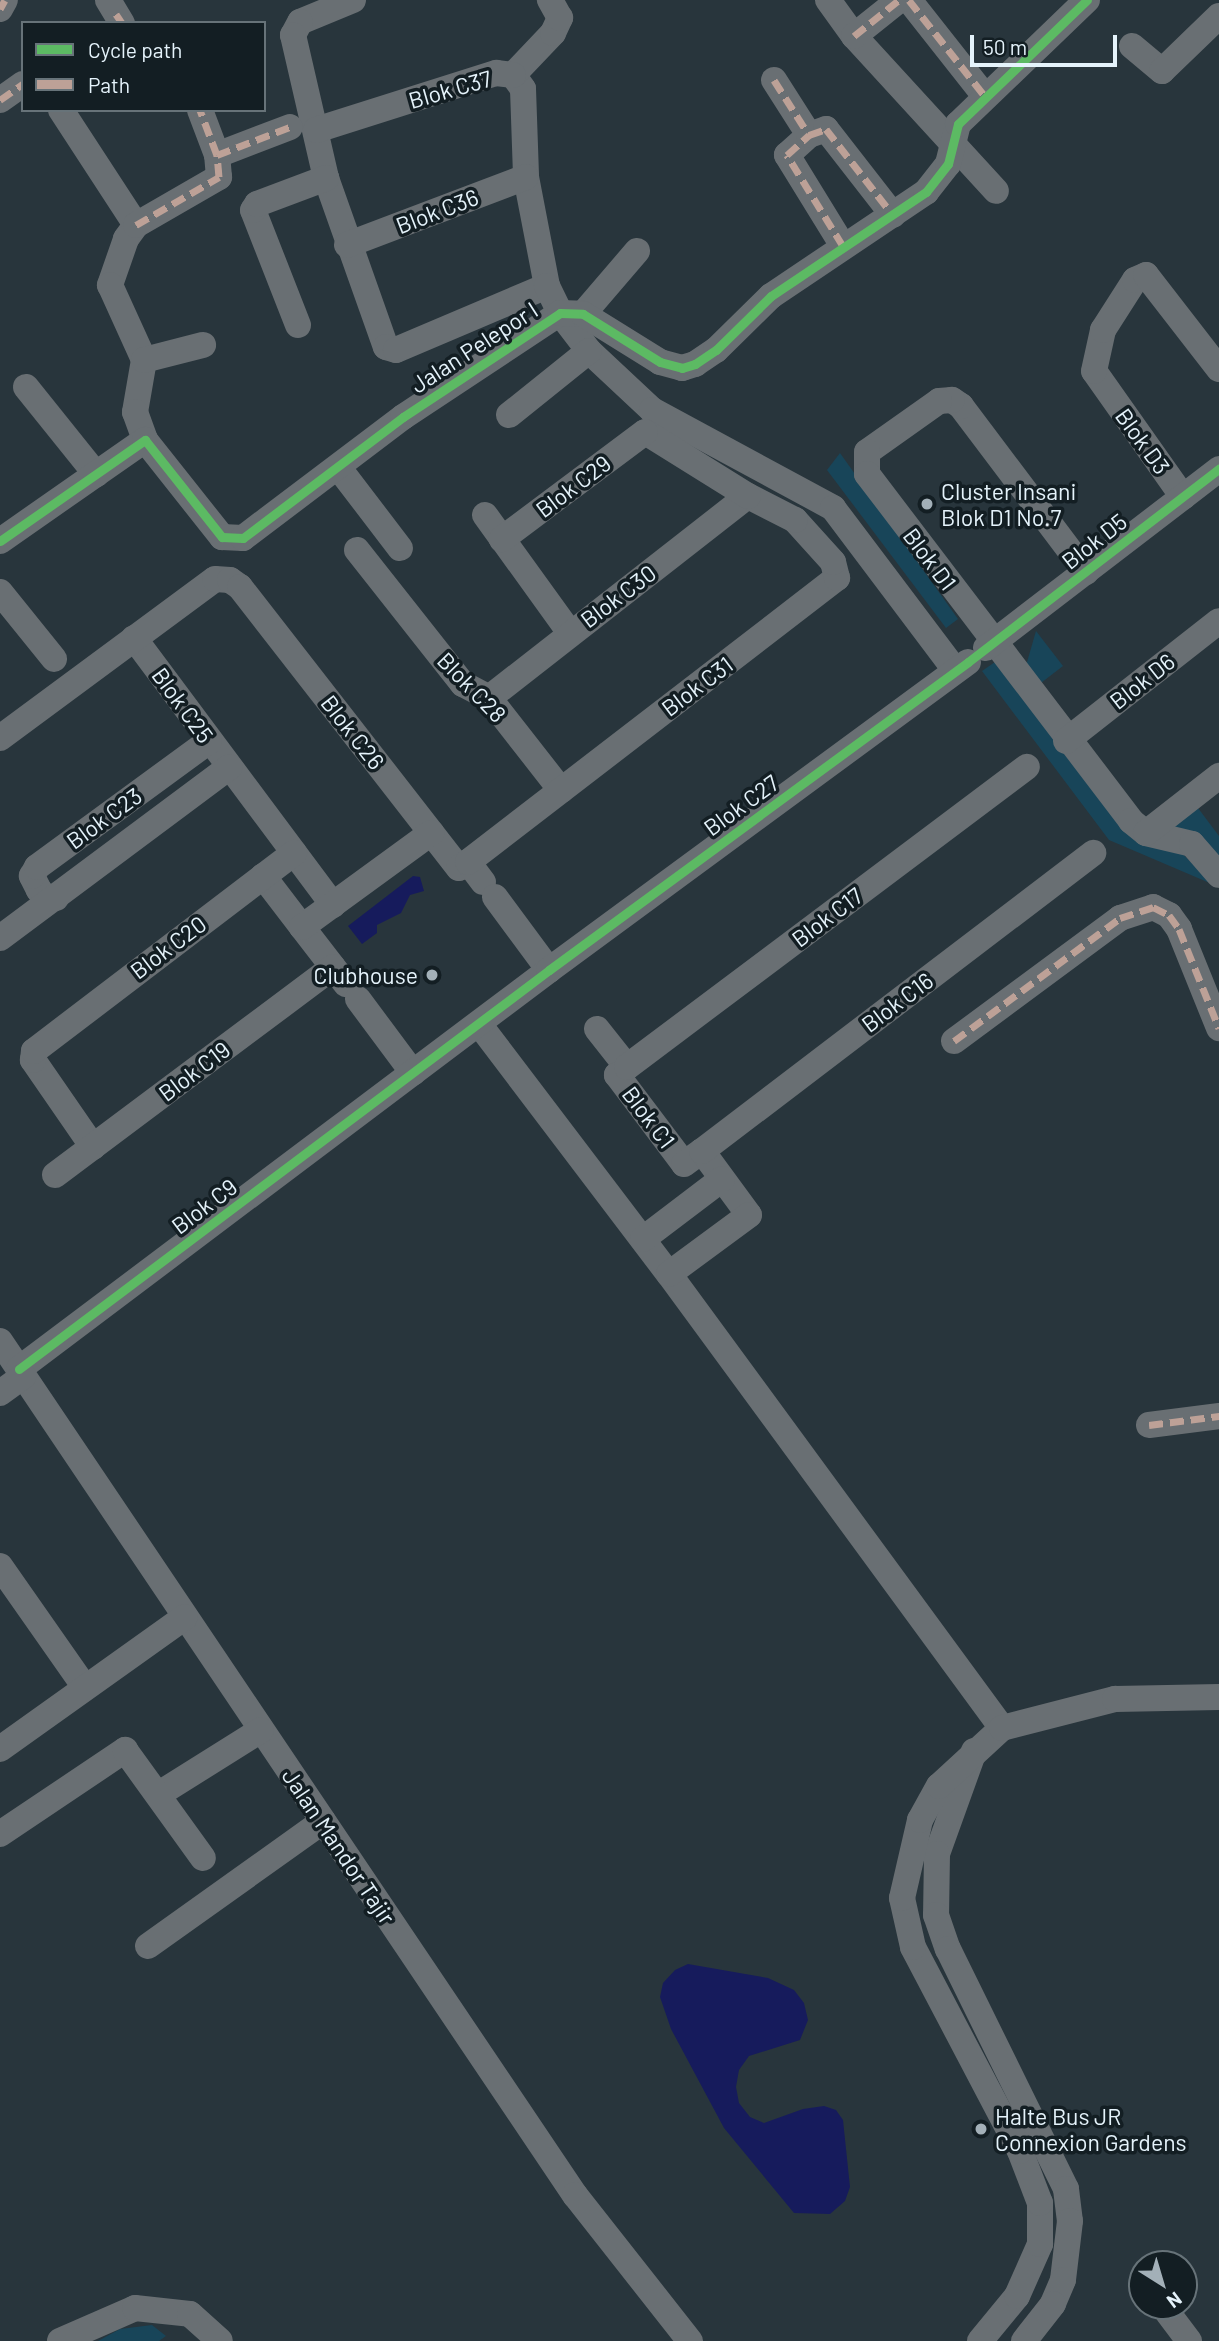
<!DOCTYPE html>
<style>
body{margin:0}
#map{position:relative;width:1219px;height:2341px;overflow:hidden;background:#28353c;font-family:Barlow,sans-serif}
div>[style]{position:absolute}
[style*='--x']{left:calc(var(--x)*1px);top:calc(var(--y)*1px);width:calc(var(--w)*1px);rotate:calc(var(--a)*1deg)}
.green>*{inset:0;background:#184559}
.water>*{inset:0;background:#161b5c}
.minor>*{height:26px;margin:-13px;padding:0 13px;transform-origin:13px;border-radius:13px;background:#696f73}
.quiet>*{height:7px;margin-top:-3.5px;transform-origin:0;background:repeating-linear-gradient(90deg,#bda197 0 14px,transparent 0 21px)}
.cycleway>*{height:9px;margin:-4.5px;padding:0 4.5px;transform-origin:4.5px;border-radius:4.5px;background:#5cba63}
.dots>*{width:19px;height:19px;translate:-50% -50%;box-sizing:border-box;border:4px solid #131e23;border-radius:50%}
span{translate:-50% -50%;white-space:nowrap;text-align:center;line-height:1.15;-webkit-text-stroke:7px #131e23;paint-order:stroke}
.street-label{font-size:23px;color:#e5f3fb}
.poi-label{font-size:23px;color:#e5f3fb}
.left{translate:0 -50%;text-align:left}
.right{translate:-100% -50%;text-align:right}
.legend{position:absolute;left:21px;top:21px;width:245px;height:91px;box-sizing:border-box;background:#131e23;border:2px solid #677379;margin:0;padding:9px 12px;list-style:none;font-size:21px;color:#e5f3fb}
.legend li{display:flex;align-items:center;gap:14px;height:35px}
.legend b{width:35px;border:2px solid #677379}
.north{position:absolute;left:1128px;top:2250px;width:70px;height:70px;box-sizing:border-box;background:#131e23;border:2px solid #677379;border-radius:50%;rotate:143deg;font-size:19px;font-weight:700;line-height:28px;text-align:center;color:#e5f3fb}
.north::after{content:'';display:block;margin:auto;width:24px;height:32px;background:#a3b0b8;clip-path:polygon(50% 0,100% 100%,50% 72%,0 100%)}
.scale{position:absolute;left:970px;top:35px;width:147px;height:32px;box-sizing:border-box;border:4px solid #e5f3fb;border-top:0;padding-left:9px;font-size:21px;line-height:24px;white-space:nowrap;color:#e5f3fb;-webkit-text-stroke:5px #131e23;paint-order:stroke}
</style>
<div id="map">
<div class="green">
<i style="clip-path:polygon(840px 453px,958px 619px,946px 628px,827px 470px)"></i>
<i style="clip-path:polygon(1036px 631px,1063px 666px,1037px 686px,1025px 669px)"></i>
<i style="clip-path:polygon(995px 662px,1126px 830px,1184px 855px,1212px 884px,1109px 840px,982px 671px)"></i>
<i style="clip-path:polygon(1195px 804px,1219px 836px,1219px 859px,1168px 825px)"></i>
<i style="clip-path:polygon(152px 2325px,166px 2336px,159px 2341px,98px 2341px,120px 2329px)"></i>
</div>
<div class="water">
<i style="clip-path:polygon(413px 876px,420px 877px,424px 891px,410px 895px,401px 913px,377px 925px,377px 933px,362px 944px,348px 926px)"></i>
<i style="clip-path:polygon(688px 1964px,768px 1978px,794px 1990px,804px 2003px,808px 2020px,800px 2040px,749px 2056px,739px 2070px,736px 2087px,739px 2103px,750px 2117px,764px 2123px,803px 2109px,824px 2106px,836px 2110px,843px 2120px,850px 2187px,845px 2201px,830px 2214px,794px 2213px,724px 2128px,671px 2029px,660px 1997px,663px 1983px,675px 1970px)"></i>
</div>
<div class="minor">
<i style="--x:108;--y:0;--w:27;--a:59"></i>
<i style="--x:353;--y:0;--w:57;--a:157.5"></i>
<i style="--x:300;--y:22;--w:15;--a:118"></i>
<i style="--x:293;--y:35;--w:147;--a:77"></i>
<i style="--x:326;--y:178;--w:179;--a:70.5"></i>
<i style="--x:386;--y:347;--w:10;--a:17"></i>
<i style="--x:396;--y:350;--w:164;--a:-23"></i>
<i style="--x:828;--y:0;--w:44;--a:54.2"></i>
<i style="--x:854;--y:36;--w:210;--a:47.5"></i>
<i style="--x:909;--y:0;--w:121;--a:51.7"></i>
<i style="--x:0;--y:9;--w:10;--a:-61"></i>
<i style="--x:854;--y:36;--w:58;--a:-38.7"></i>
<i style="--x:1132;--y:46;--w:39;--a:40"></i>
<i style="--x:1162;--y:71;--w:79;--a:-44"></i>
<i style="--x:513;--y:75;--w:17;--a:54"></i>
<i style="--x:523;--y:89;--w:88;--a:88"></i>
<i style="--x:526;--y:177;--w:111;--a:79.1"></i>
<i style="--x:547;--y:286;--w:30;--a:64"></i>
<i style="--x:560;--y:313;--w:48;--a:52.7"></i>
<i style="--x:589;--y:351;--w:86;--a:43.1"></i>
<i style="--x:652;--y:410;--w:206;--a:28.4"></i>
<i style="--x:833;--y:508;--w:203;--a:53"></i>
<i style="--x:513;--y:75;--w:58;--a:-46.4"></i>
<i style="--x:553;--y:33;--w:17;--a:-65"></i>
<i style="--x:560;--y:18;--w:21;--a:-119"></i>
<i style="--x:774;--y:80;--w:65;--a:57.5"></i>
<i style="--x:0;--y:100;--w:28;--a:-35"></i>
<i style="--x:61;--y:110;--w:137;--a:56.9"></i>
<i style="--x:136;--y:225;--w:17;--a:126"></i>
<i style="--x:126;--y:239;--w:49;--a:109.2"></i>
<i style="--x:110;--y:285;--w:82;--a:65.6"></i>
<i style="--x:144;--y:360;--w:53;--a:99.8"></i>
<i style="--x:135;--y:412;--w:30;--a:70"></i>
<i style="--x:316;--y:130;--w:189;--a:-17.6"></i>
<i style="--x:496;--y:73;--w:17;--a:7"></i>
<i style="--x:217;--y:155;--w:78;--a:-21"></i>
<i style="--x:136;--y:225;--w:96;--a:-30"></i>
<i style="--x:219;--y:177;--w:22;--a:-95"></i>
<i style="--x:217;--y:155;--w:48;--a:-110.7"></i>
<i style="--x:347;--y:245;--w:191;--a:-20.8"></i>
<i style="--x:843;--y:246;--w:107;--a:-121.6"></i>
<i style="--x:787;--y:155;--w:30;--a:-42"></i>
<i style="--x:809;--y:135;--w:18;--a:-19"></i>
<i style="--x:826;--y:129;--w:109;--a:52.1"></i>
<i style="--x:583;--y:314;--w:83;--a:-49.4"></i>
<i style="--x:298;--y:325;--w:123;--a:-111.4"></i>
<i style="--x:253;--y:210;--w:7;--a:-56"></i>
<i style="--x:257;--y:204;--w:74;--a:-20.6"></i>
<i style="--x:144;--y:360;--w:61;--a:-14.3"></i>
<i style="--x:26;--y:387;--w:112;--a:51.2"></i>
<i style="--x:509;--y:415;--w:102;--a:-38.7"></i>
<i style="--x:338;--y:467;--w:102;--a:52.6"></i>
<i style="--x:1183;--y:497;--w:154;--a:-125.2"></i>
<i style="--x:1094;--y:371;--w:42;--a:-77.6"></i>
<i style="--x:1103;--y:330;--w:59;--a:-57.4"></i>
<i style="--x:1135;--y:280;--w:12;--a:-24"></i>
<i style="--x:1146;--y:275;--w:119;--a:52.2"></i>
<i style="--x:485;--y:515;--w:145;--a:54.2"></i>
<i style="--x:0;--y:541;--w:177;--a:-34.9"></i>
<i style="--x:145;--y:440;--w:124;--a:51.6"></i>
<i style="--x:222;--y:537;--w:21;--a:3"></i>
<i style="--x:243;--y:538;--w:201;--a:-37.1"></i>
<i style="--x:403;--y:417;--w:188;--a:-33.5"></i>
<i style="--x:560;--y:313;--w:23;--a:2"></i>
<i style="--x:583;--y:314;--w:91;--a:31.9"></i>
<i style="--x:660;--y:362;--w:23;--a:15"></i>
<i style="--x:682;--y:368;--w:14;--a:-17"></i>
<i style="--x:695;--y:364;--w:25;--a:-34"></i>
<i style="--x:716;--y:350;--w:77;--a:-44.5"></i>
<i style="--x:771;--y:296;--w:187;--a:-33.9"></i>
<i style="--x:926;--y:192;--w:36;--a:-52"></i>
<i style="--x:948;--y:164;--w:41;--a:-76"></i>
<i style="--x:958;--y:124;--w:179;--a:-43.9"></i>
<i style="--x:357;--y:550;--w:171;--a:51.7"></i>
<i style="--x:463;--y:684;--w:30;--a:28"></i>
<i style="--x:489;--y:698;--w:117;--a:52"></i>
<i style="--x:1086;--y:572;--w:208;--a:-127"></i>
<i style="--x:961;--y:406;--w:11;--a:-146"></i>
<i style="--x:952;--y:400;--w:13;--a:176"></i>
<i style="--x:939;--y:401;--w:88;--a:144.7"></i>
<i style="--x:867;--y:452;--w:22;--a:90"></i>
<i style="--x:867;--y:474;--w:436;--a:52.7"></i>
<i style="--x:1131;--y:821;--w:19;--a:39"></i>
<i style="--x:1146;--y:833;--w:47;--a:13.4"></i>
<i style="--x:1192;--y:844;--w:41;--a:48.9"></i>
<i style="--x:0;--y:592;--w:86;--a:51.1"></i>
<i style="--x:134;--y:638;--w:333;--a:53.3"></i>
<i style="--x:986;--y:648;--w:294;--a:-37.5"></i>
<i style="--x:489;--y:698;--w:328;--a:-38"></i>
<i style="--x:0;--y:738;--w:267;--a:-36.5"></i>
<i style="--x:215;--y:579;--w:15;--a:4"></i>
<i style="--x:230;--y:580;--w:12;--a:35"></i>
<i style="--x:240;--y:587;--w:356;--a:52.1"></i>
<i style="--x:459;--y:868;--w:11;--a:-34"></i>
<i style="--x:1066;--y:741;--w:194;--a:-38.1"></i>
<i style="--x:1146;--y:833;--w:93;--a:-38"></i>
<i style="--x:263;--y:876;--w:64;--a:52.6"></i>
<i style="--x:483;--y:882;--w:25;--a:-127"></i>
<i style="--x:468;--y:862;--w:466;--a:-37.6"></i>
<i style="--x:837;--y:578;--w:16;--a:-104"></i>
<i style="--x:833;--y:562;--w:57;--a:-132.1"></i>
<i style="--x:795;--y:520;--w:53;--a:-152.9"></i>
<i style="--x:748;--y:496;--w:121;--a:-148.1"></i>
<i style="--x:645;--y:432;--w:179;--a:143.2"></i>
<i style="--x:495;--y:897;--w:91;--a:53.5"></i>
<i style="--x:56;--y:898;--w:10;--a:180"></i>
<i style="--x:46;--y:898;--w:11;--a:-131"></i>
<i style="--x:39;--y:890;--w:16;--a:-117"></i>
<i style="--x:32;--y:876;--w:10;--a:-61"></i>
<i style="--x:37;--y:867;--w:213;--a:-36.2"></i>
<i style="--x:0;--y:938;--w:286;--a:-36.7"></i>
<i style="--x:346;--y:984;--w:72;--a:-127.7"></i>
<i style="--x:302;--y:927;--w:160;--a:-36.1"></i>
<i style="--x:358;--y:999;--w:92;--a:53.4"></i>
<i style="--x:479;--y:1024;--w:314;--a:52.8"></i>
<i style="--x:669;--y:1274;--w:563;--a:53.74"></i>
<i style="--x:597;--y:1029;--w:48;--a:51.7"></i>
<i style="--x:627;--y:1067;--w:13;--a:141"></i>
<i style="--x:617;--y:1075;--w:111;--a:53"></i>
<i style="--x:684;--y:1164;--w:22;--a:-36"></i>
<i style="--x:702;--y:1151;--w:79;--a:53.7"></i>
<i style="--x:749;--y:1215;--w:99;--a:143.6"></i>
<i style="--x:954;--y:1041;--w:207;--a:-36.5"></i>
<i style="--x:1120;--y:918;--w:35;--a:-18"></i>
<i style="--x:1153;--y:907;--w:18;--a:27"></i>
<i style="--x:1169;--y:915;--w:17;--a:54"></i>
<i style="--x:1179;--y:929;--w:107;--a:68"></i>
<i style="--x:627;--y:1067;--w:500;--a:-36.9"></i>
<i style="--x:93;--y:1147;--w:106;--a:-124.6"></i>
<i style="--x:33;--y:1060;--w:9;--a:-84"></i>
<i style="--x:34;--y:1051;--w:327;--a:-37.3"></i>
<i style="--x:702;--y:1151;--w:492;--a:-37.3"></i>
<i style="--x:55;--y:1175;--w:347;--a:-36.8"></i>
<i style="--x:643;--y:1239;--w:99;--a:-37.2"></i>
<i style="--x:0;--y:1341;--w:1030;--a:56.05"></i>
<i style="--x:575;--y:2195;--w:186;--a:51.8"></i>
<i style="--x:19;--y:1369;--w:663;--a:-36.97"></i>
<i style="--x:549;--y:970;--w:520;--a:-36.32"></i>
<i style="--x:0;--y:1393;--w:29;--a:-36"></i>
<i style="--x:1149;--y:1425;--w:71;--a:-7.3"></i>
<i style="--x:0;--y:1566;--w:146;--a:55"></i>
<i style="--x:0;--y:1749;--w:227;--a:-35.5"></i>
<i style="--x:974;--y:1751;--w:109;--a:109.8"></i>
<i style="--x:937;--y:1854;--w:61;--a:90.9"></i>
<i style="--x:936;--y:1915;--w:36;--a:71"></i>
<i style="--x:948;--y:1949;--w:267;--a:63.8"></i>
<i style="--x:1066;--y:2189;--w:32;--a:83"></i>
<i style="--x:1070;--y:2221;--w:59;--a:96.8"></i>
<i style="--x:1063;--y:2280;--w:26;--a:113"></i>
<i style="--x:1053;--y:2304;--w:47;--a:128.1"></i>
<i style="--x:159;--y:1794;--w:120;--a:-32.1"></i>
<i style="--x:0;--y:1834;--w:151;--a:-33.9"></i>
<i style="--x:125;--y:1750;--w:133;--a:54.2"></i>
<i style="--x:148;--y:1946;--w:215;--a:-35.5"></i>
<i style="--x:1168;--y:2313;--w:35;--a:53"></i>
<i style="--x:60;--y:2341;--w:82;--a:-23.7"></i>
<i style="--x:135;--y:2308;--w:55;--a:6.2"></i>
<i style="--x:190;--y:2314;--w:40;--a:42"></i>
<i style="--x:980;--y:2341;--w:58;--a:-50.6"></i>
<i style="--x:1017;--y:2296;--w:57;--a:-66.1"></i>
<i style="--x:1040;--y:2244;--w:41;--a:-90"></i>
<i style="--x:1040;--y:2203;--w:56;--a:-111"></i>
<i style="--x:1020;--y:2151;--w:230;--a:-117.7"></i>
<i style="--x:913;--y:1947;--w:50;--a:-102.7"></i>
<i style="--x:902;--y:1898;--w:80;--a:-77"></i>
<i style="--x:920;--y:1820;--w:39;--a:-61"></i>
<i style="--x:939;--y:1786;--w:86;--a:-42.6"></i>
<i style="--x:1002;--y:1728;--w:117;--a:-14.4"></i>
<i style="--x:1115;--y:1699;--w:104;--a:-1.1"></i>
</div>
<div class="quiet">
<i style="--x:909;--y:0;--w:121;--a:51.7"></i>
<i style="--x:0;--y:9;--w:10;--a:-61"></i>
<i style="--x:116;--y:14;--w:11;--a:56"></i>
<i style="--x:854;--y:36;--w:58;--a:-38.7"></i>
<i style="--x:774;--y:80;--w:65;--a:57.5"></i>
<i style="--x:0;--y:100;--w:28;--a:-35"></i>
<i style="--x:217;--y:155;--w:78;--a:-21"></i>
<i style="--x:136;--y:225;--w:96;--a:-30"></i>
<i style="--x:219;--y:177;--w:22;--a:-95"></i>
<i style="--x:217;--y:155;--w:48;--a:-110.7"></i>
<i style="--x:843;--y:246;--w:107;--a:-121.6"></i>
<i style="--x:787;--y:155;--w:30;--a:-42"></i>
<i style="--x:809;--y:135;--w:18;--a:-19"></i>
<i style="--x:826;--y:129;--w:109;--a:52.1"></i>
<i style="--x:954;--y:1041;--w:207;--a:-36.5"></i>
<i style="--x:1120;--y:918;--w:35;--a:-18"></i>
<i style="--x:1153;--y:907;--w:18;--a:27"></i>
<i style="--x:1169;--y:915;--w:17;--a:54"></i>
<i style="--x:1179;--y:929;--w:107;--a:68"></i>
<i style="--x:1149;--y:1425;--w:71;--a:-7.3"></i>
</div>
<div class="cycleway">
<i style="--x:0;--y:541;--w:177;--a:-34.9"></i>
<i style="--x:145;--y:440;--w:124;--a:51.6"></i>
<i style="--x:222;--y:537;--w:21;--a:3"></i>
<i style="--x:243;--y:538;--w:201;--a:-37.1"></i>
<i style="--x:403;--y:417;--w:188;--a:-33.5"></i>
<i style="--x:560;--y:313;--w:23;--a:2"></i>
<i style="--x:583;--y:314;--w:91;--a:31.9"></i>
<i style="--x:660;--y:362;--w:23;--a:15"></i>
<i style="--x:682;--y:368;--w:14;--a:-17"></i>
<i style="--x:695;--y:364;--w:25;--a:-34"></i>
<i style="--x:716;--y:350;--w:77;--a:-44.5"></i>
<i style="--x:771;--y:296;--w:187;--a:-33.9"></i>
<i style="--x:926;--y:192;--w:36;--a:-52"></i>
<i style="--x:948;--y:164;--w:41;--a:-76"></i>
<i style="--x:958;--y:124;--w:179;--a:-43.9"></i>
<i style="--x:19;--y:1369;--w:663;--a:-36.97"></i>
<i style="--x:549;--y:970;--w:520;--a:-36.32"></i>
<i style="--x:968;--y:662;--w:317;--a:-37.6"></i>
</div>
<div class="dots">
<i style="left:927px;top:504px;background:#a3b0b8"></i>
<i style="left:432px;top:975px;background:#a3b0b8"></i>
<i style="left:981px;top:2129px;background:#a3b0b8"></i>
</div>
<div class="street-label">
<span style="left:450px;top:89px;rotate:-16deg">Blok C37</span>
<span style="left:437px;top:211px;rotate:-21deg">Blok C36</span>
<span style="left:474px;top:347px;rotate:-33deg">Jalan Pelepor I</span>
<span style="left:1143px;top:441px;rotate:54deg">Blok D3</span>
<span style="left:573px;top:486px;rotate:-37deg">Blok C29</span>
<span style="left:1094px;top:541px;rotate:-38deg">Blok D5</span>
<span style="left:930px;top:559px;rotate:53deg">Blok D1</span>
<span style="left:618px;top:596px;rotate:-37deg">Blok C30</span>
<span style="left:1142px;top:681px;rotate:-38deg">Blok D6</span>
<span style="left:697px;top:686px;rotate:-37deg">Blok C31</span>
<span style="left:472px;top:687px;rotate:46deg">Blok C28</span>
<span style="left:183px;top:705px;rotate:54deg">Blok C25</span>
<span style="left:353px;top:732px;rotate:52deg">Blok C26</span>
<span style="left:741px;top:805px;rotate:-36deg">Blok C27</span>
<span style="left:104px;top:818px;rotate:-36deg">Blok C23</span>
<span style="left:827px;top:917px;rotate:-37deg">Blok C17</span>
<span style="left:168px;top:947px;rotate:-37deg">Blok C20</span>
<span style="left:897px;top:1002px;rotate:-37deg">Blok C16</span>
<span style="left:194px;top:1071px;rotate:-37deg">Blok C19</span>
<span style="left:649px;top:1117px;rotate:53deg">Blok C1</span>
<span style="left:204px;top:1206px;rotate:-37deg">Blok C9</span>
<span style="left:339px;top:1846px;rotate:56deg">Jalan Mandor Tajir</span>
</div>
<div class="poi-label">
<span class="left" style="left:941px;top:504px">Cluster Insani<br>Blok D1 No.7</span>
<span class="right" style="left:418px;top:975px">Clubhouse</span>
<span class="left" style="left:995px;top:2129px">Halte Bus JR<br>Connexion Gardens</span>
</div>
<ul class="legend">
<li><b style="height:9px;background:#5cba63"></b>Cycle path</li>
<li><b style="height:9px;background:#bda197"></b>Path</li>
</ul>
<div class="north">N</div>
<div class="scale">50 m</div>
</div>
